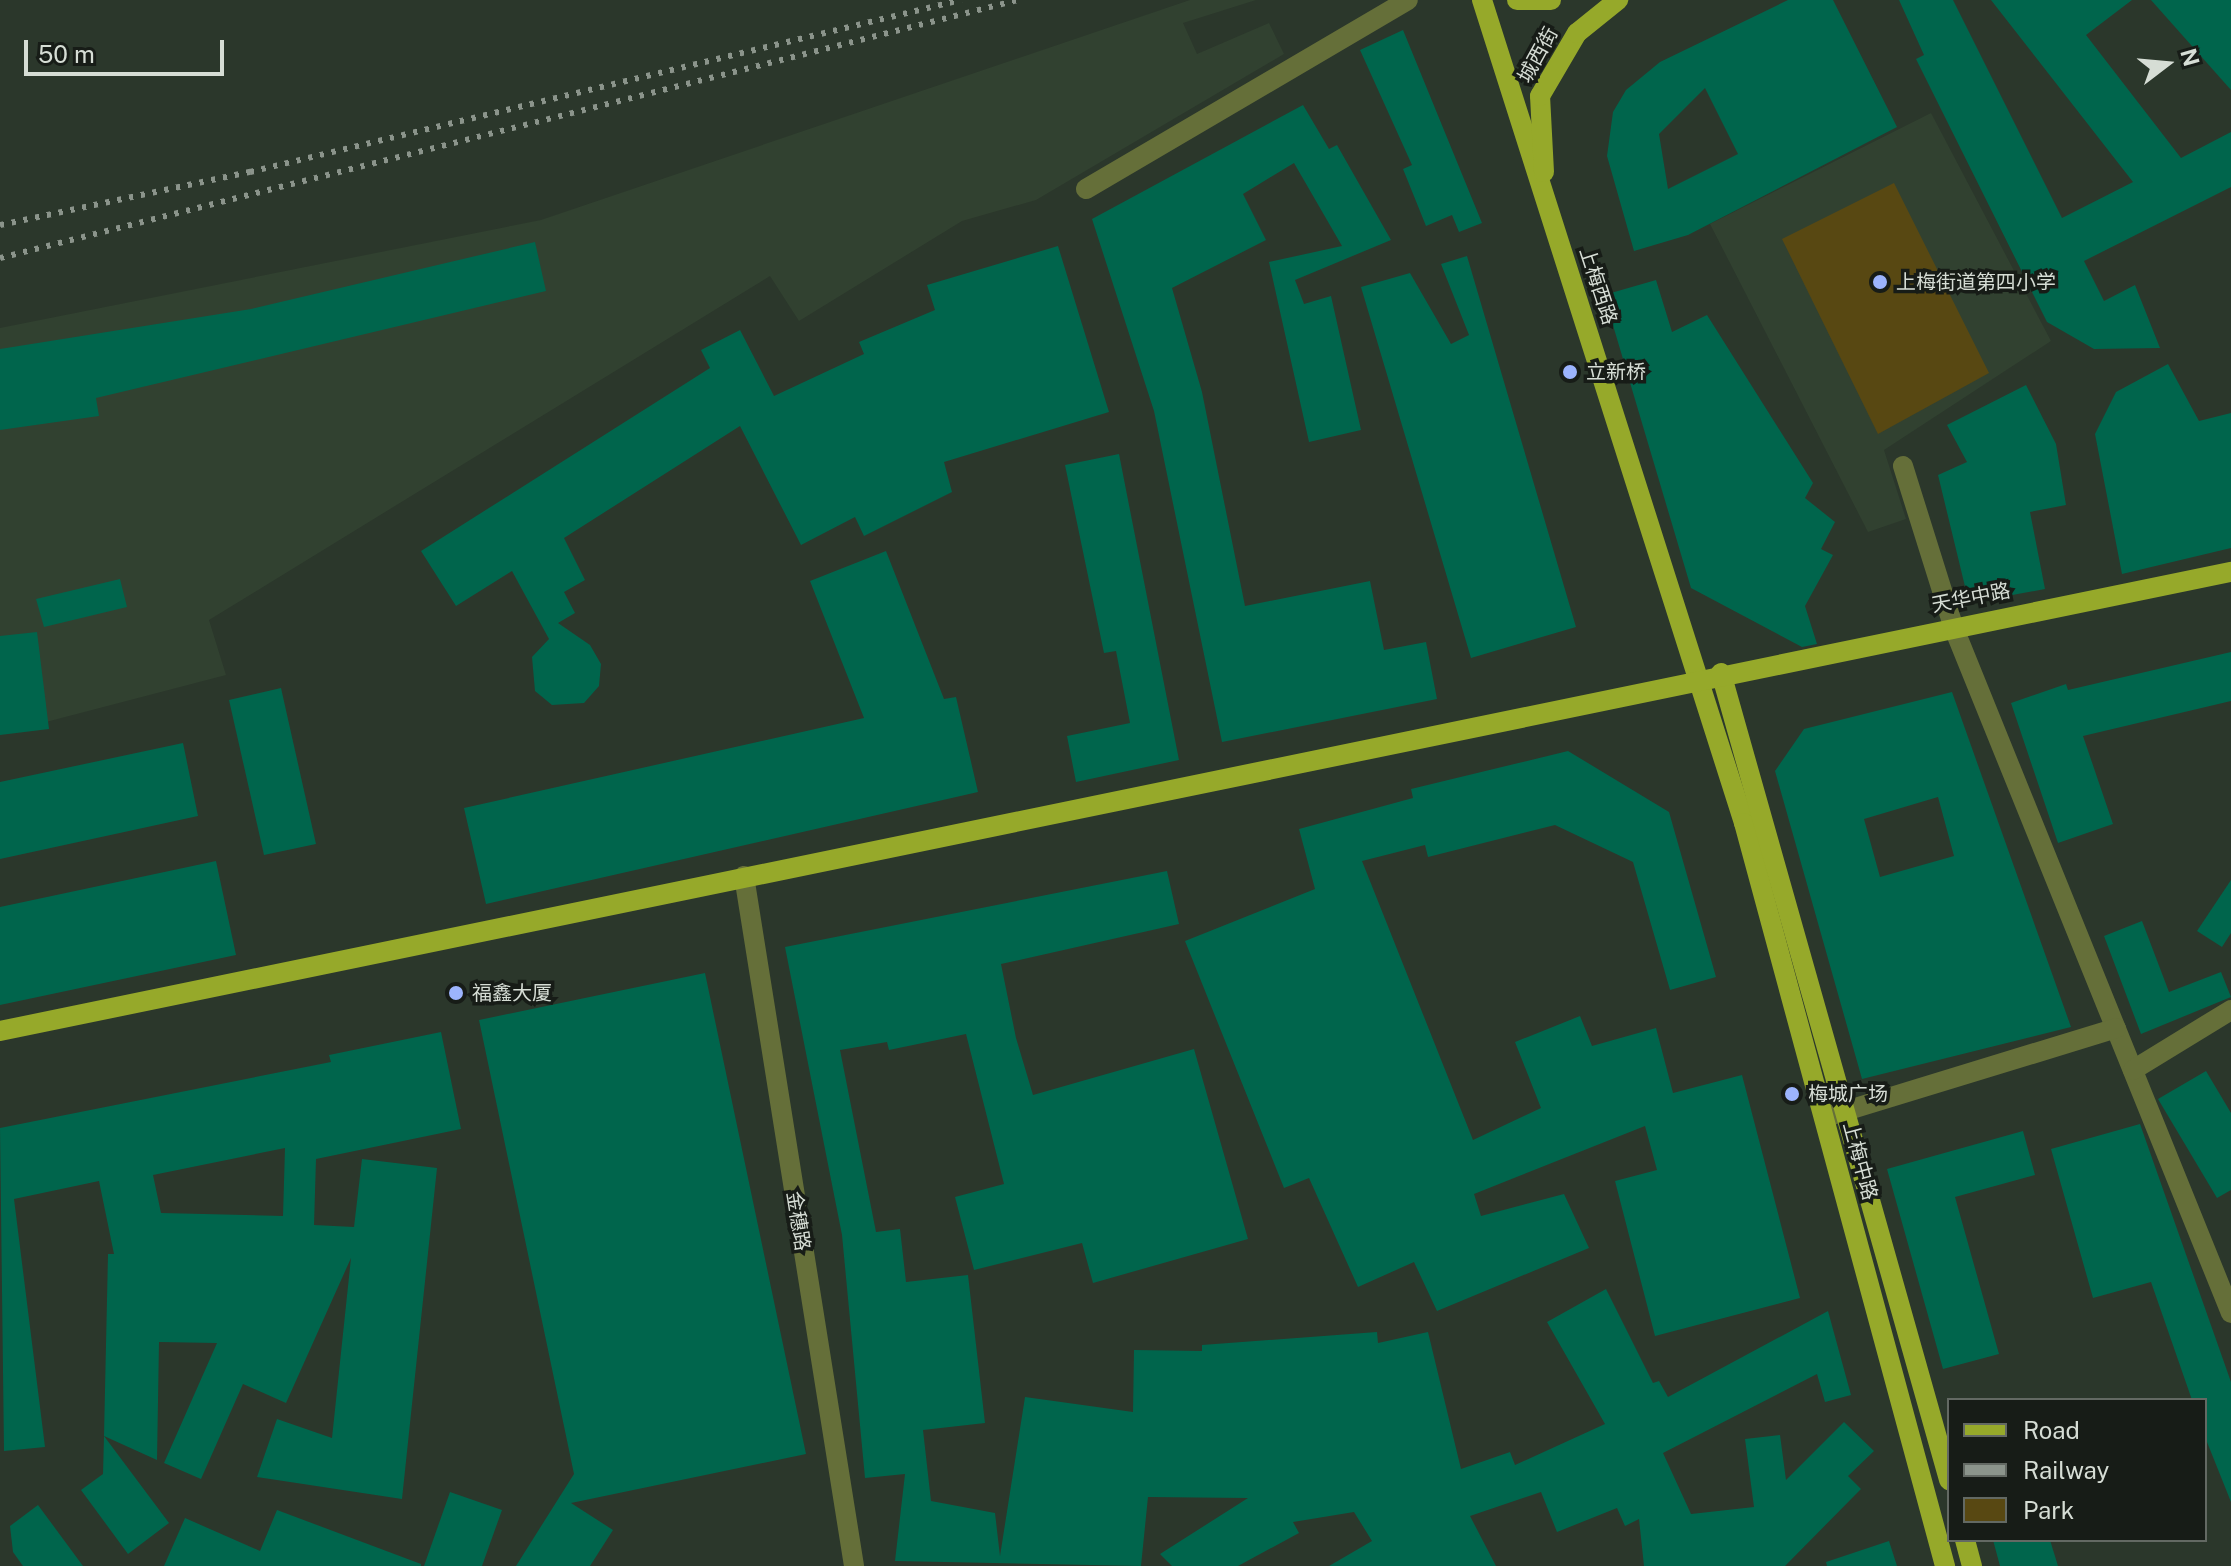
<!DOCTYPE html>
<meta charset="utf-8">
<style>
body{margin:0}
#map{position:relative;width:2231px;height:1566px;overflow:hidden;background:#2b372b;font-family:"Public Sans","Noto Sans SC",sans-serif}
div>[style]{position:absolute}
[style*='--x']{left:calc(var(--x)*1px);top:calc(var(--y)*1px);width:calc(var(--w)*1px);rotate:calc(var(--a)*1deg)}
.built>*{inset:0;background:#314130}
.green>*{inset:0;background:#584812}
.building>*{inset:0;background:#00654c}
.street>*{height:20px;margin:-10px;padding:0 10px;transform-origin:10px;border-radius:10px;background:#656f39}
.primary>*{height:20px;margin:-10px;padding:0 10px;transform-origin:10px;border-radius:10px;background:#96a92a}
.rail>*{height:6px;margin-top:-3px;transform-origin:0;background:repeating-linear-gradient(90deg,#8b948b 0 4px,transparent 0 12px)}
.dots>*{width:22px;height:22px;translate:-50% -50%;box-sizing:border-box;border:4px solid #171c17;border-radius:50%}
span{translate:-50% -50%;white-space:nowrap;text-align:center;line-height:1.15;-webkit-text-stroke:7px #171c17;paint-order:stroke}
.street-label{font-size:20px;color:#d6ddd5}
.poi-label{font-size:20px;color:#d6ddd5}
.left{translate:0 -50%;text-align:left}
.legend{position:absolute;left:1947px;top:1398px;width:260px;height:144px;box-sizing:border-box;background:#171c17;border:2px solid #636963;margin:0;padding:10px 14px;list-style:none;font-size:24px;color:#d6ddd5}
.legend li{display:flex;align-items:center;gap:16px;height:40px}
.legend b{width:40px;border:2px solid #636963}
.north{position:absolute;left:2127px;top:24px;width:80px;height:80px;-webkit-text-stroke:6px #171c17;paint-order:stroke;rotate:74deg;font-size:22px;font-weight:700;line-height:32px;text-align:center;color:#d6ddd5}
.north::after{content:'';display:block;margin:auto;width:28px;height:36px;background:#d6ddd5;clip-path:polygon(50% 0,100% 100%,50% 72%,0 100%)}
.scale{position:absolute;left:24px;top:40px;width:200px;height:36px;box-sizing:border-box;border:4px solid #d6ddd5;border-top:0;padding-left:10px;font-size:24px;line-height:28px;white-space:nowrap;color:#d6ddd5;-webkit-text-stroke:6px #171c17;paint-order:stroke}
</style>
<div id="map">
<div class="built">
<i style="clip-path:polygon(1190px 0,1256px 0,1183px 23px,1197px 54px,1269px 23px,1284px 54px,1036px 200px,962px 221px,799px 321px,770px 276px,209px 620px,226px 675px,0 734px,0 328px,541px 220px)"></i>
<i style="clip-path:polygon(1931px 113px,2051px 341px,1884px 450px,1906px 519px,1868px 532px,1710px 224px)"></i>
</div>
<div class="green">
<i style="clip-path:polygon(1894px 183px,1989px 373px,1878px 434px,1782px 239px)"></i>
</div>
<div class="building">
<i style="clip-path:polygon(evenodd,1788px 0,1833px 0,1897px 127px,1688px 235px,1634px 251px,1607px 156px,1613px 112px,1626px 90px,1660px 62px,1788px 0,1705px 88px,1738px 154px,1668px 189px,1659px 134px,1705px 88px)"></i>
<i style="clip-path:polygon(1899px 0,1953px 0,2062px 218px,2133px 182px,1991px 0,2132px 0,2086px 35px,2181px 158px,2231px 132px,2231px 187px,2084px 261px,2104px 301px,2135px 285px,2160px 348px,2094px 349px,2047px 322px,1916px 59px,1924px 55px)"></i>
<i style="clip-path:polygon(2151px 0,2231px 0,2231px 90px)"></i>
<i style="clip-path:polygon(1403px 30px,1482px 223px,1459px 232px,1452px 215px,1426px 226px,1403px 169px,1412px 165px,1360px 50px)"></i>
<i style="clip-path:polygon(1303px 105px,1329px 149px,1337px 145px,1391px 240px,1295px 280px,1304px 304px,1331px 296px,1361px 430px,1309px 442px,1269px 262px,1342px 246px,1294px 163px,1243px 194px,1266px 240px,1172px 288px,1202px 392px,1245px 606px,1370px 581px,1384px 650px,1426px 642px,1437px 699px,1222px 742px,1154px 411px,1092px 219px)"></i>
<i style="clip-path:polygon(535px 242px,546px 291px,96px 398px,99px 416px,0 430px,0 349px,251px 309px)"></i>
<i style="clip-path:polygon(1058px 246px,1109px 412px,944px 462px,952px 492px,864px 536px,855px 517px,801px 545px,740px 426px,564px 538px,585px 580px,564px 592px,575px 613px,558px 623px,590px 645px,601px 664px,599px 686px,584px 703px,552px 705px,535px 691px,532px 657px,549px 639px,512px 571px,456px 606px,421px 551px,710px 368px,701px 350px,740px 330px,774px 396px,864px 354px,859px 342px,935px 310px,927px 285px)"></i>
<i style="clip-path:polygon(1467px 256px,1576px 627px,1471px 658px,1361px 287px,1410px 273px,1451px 344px,1469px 335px,1441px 264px)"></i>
<i style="clip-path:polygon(1656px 280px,1672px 332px,1707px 315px,1813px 483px,1805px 498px,1835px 522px,1821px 549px,1833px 555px,1805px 606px,1817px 644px,1802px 647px,1691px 588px,1604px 295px)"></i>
<i style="clip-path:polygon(2168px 364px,2199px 421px,2231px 413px,2231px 548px,2122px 574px,2095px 434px,2116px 392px)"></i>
<i style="clip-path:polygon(2026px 385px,2056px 444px,2066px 505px,2030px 512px,2045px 589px,1969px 603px,1938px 475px,1967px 462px,1947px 425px)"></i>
<i style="clip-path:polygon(1119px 454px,1179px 760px,1076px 782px,1067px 736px,1130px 723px,1116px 651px,1104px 653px,1065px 465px)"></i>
<i style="clip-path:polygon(886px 551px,944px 699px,956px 697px,978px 792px,486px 904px,464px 808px,864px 718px,810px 581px)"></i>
<i style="clip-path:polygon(120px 579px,127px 607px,44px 627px,36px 599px)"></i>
<i style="clip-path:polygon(37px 632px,49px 729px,0 735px,0 636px)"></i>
<i style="clip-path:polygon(2231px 652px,2231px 701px,2083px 736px,2113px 824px,2058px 843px,2011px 703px,2066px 684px,2068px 690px)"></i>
<i style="clip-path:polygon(281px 688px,316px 844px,264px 855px,229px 700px)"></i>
<i style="clip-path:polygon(evenodd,1952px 692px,2071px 1027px,1862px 1079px,1775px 771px,1804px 729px,1952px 692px,1938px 797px,1954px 856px,1880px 877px,1864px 819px,1938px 797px)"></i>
<i style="clip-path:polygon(183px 743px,198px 816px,0 859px,0 782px)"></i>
<i style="clip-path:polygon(1568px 751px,1669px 812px,1716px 977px,1670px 990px,1633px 862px,1555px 825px,1428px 857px,1425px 845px,1362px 861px,1473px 1140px,1541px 1108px,1515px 1042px,1580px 1016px,1592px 1046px,1656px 1028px,1673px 1093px,1742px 1075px,1800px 1298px,1655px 1336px,1615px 1181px,1657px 1170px,1645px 1126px,1474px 1194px,1481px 1216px,1564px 1194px,1589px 1248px,1437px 1311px,1414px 1262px,1358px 1287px,1309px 1178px,1284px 1188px,1185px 941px,1315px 889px,1299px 829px,1413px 798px,1411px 789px)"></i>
<i style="clip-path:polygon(216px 861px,236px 955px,0 1005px,0 907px)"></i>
<i style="clip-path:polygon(1167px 871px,1179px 924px,1001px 964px,1016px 1038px,1033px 1095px,1194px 1049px,1248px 1239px,1093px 1283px,1082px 1243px,974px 1270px,955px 1197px,1004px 1184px,966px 1034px,889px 1050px,887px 1042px,840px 1050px,876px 1232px,900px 1229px,906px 1282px,968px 1275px,985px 1423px,923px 1430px,931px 1501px,995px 1513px,1000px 1556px,1025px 1397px,1133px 1412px,1134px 1350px,1202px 1351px,1202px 1345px,1377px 1332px,1378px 1343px,1428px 1332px,1461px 1469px,1510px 1452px,1515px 1465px,1605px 1424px,1547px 1322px,1606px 1289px,1653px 1383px,1659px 1381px,1668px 1397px,1828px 1311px,1851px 1395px,1825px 1402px,1817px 1374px,1663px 1453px,1691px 1514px,1754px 1507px,1745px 1439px,1780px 1435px,1786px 1480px,1844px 1422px,1874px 1451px,1848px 1476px,1861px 1489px,1785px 1566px,1644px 1566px,1639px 1519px,1625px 1526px,1617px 1508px,1557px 1532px,1541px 1492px,1470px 1516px,1496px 1566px,1329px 1566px,1372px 1541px,1354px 1512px,1293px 1522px,1299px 1533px,1238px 1566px,1172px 1566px,1160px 1554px,1248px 1498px,1148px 1497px,1141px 1566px,895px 1561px,905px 1474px,865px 1478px,842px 1235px,785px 947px)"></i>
<i style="clip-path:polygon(2231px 880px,2231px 933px,2222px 947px,2197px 931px)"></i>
<i style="clip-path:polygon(2142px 921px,2169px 992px,2221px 972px,2231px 997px,2141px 1034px,2104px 936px)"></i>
<i style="clip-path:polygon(705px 973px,806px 1454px,571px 1503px,613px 1530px,590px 1566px,516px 1566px,574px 1474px,479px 1020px)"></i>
<i style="clip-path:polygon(evenodd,441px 1032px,461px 1129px,316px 1159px,314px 1225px,354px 1227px,362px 1159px,437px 1168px,402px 1499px,257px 1477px,277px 1419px,332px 1438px,351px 1258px,286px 1403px,243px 1384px,201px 1479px,164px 1463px,217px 1343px,159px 1342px,157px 1460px,104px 1436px,108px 1254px,114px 1254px,99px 1181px,14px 1199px,45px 1447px,4px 1451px,0 1128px,331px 1062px,329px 1055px,441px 1032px,285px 1148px,283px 1216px,161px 1213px,153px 1175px,285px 1148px)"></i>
<i style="clip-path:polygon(2206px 1071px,2231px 1113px,2231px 1190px,2217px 1198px,2158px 1099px)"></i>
<i style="clip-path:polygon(2140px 1124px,2231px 1382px,2231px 1502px,2205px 1437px,2205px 1400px,2192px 1400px,2151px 1282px,2093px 1298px,2051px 1149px)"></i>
<i style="clip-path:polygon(2023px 1131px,2035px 1175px,1955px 1197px,1999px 1354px,1943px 1369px,1887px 1169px)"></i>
<i style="clip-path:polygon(104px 1436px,169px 1523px,128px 1554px,81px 1490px,103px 1474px)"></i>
<i style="clip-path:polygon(450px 1492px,502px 1510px,482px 1566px,424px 1566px)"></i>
<i style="clip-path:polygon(38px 1505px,83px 1566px,23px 1566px,13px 1552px,10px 1526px)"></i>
<i style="clip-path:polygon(277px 1510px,421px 1564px,421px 1566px,164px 1566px,185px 1518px,260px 1551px)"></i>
<i style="clip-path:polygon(1993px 1540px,2050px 1540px,2058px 1566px,2000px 1566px)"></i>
<i style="clip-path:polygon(1889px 1541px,1897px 1566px,1827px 1566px,1826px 1562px)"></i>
</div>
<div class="street">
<i style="--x:1086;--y:189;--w:373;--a:-30.4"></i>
<i style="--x:1903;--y:466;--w:168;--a:72.6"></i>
<i style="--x:1953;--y:626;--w:741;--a:67.97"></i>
<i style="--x:744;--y:876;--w:699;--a:80.94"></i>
<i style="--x:2133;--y:1070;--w:115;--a:-31.5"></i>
<i style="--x:1829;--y:1116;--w:300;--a:-17"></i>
</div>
<div class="primary">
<i style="--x:1482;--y:0;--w:864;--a:72.34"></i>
<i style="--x:1744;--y:823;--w:770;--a:74.86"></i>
<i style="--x:1517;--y:0;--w:34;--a:0"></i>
<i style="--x:1544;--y:172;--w:76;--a:-93"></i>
<i style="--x:1540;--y:96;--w:73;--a:-59.6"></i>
<i style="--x:1577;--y:33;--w:53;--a:-38.8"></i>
<i style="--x:1721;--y:673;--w:839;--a:74.22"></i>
<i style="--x:0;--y:1031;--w:2278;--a:-11.63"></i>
<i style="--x:1965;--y:1540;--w:27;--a:75"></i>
</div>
<div class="rail">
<i style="--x:0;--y:225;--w:256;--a:-12"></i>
<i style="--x:250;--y:172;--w:732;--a:-13.6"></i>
<i style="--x:0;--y:258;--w:1050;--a:-14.22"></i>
</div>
<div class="dots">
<i style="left:1880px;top:282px;background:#9cb4fd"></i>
<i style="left:1570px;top:372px;background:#9cb4fd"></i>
<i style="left:456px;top:993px;background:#9cb4fd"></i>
<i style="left:1792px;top:1094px;background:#9cb4fd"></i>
</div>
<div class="street-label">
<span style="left:1538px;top:55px;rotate:-61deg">城西街</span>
<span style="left:1598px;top:286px;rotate:72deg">上梅西路</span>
<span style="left:1971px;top:598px;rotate:-11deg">天华中路</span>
<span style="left:1860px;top:1161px;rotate:75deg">上梅中路</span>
<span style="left:798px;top:1221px;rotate:81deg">金穗路</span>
</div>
<div class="poi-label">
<span class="left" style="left:1896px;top:282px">上梅街道第四小学</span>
<span class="left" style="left:1586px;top:372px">立新桥</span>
<span class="left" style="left:472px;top:993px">福鑫大厦</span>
<span class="left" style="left:1808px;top:1094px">梅城广场</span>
</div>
<ul class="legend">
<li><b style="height:10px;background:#96a92a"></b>Road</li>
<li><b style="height:10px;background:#8b948b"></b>Railway</li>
<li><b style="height:22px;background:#584812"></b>Park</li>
</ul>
<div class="north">N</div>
<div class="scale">50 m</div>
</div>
